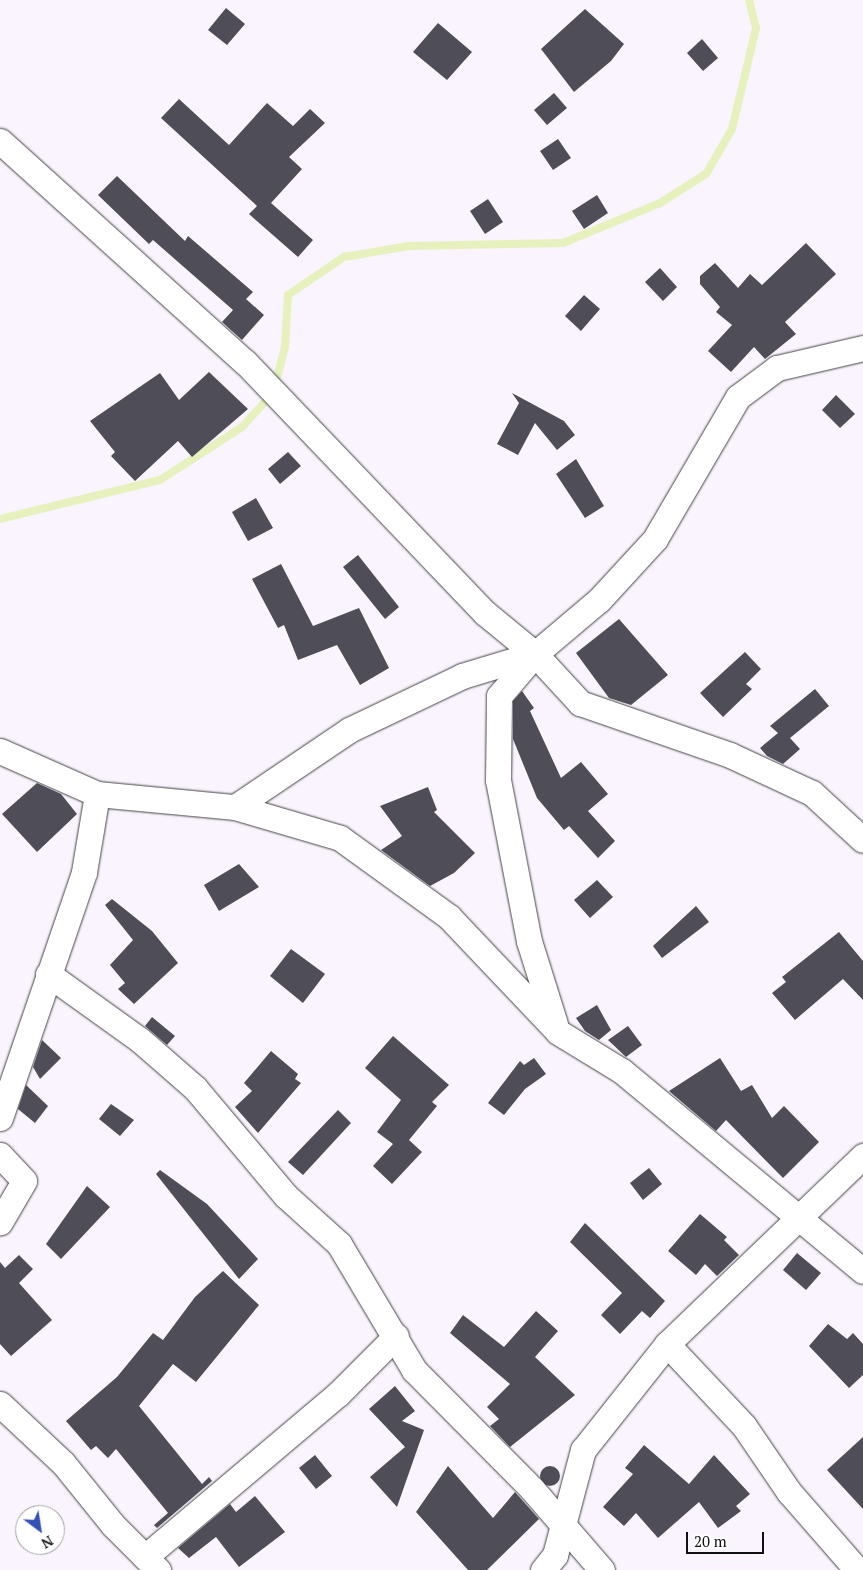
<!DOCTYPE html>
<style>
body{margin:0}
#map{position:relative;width:863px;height:1570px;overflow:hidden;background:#faf4fe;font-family:"PT Serif",serif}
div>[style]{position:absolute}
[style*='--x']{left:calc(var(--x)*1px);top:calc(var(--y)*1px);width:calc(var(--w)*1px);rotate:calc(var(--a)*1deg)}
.stream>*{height:8px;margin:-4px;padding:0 4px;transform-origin:4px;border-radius:4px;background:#e7f1bd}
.building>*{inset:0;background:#4f4d58}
.round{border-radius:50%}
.roads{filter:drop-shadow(0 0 1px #434343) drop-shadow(0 0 1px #434343)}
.minor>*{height:25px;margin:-12.5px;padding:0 12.5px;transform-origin:12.5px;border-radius:12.5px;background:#fff}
span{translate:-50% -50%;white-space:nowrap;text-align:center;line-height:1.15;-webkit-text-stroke:5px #fff;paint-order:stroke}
.north{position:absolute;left:15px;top:1505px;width:50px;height:50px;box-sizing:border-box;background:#fff;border:1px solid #9f9f9f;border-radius:50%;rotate:149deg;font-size:14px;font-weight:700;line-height:20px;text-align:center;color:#101010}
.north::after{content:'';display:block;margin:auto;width:18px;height:22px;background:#3451b4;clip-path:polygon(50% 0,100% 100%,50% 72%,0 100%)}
.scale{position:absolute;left:686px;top:1532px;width:78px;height:22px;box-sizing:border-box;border:2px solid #101010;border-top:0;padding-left:6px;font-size:15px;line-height:18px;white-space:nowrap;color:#101010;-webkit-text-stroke:4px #fff;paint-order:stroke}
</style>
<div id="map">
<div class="stream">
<i style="--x:0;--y:519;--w:165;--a:-13.7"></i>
<i style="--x:160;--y:480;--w:98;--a:-32.9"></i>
<i style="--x:242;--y:427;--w:46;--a:-47.6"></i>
<i style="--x:273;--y:393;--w:48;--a:-75.4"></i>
<i style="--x:285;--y:347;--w:52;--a:-86.7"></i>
<i style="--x:288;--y:295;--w:68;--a:-34.2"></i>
<i style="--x:344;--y:257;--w:66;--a:-9.6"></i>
<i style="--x:409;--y:246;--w:154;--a:-1.1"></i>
<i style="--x:563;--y:243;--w:105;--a:-22.4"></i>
<i style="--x:660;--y:203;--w:54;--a:-32.2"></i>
<i style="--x:706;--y:174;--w:52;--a:-60"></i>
<i style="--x:732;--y:129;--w:104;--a:-76.6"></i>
<i style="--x:756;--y:28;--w:29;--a:-104"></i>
</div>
<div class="building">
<i style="clip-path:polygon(226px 8px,245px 24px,227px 45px,208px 30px)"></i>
<i style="clip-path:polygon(585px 9px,624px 44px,611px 61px,574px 92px,541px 49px)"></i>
<i style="clip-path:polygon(438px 23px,472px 52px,447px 80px,413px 52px)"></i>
<i style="clip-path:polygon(702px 39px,718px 58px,703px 71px,687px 53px)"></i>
<i style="clip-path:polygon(554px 93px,567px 108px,547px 125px,534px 110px)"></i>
<i style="clip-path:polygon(179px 99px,229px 145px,267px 103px,293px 126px,310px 109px,325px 123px,289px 157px,302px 169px,271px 203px,313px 240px,298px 257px,249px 214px,257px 206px,161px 118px)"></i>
<i style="clip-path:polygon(558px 139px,571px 158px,553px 170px,540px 151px)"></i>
<i style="clip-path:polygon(117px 176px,185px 241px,188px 236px,253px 292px,246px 299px,264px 315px,242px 340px,222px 322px,233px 310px,153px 240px,149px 244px,98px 195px)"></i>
<i style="clip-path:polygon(597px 195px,608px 213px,584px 229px,572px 211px)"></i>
<i style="clip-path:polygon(488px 199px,503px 222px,485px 234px,470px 211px)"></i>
<i style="clip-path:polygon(806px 243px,836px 274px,785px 322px,796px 334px,765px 359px,754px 347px,731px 372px,708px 351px,732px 325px,716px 312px,720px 307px,700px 284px,700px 276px,715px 263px,738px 288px,750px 274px,762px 285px)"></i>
<i style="clip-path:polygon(660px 268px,677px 287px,663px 301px,645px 282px)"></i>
<i style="clip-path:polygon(584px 295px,600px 309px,581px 331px,565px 316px)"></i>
<i style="clip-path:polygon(209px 372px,248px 409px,192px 457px,178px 441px,135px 481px,111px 456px,115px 452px,90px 421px,160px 373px,179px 400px)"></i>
<i style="clip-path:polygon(512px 393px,564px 421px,575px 435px,557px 450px,535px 423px,518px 455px,497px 444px,519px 403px)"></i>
<i style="clip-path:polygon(836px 395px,855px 414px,840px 428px,822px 410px)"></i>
<i style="clip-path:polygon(288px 452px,301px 466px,280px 484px,268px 469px)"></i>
<i style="clip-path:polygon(576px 459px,604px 506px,585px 518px,556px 474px)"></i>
<i style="clip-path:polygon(256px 498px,273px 528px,248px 541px,232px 512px)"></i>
<i style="clip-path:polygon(358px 555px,399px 607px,385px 619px,343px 567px)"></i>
<i style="clip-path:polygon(281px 564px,313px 626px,359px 608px,389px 668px,360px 685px,337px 645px,298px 660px,284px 625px,278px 628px,252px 579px)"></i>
<i style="clip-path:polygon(619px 619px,668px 675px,631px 705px,609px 698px,576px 653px)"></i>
<i style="clip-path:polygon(745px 652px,761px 669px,746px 684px,752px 689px,723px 717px,700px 693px)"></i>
<i style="clip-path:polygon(815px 689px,829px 706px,790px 738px,800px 749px,783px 764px,767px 756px,760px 748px,778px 733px,770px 726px)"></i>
<i style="clip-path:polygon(522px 691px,534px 708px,530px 711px,561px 778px,581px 762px,608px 794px,588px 811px,615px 841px,598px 858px,569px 826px,564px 830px,537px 798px,513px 739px,513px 701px)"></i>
<i style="clip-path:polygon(37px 783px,61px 794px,77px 814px,37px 852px,2px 814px)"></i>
<i style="clip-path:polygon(428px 787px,437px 810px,434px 812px,475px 853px,454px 873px,430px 886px,381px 850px,402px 836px,380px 806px)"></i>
<i style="clip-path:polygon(239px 864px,259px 887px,219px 911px,204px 885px)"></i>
<i style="clip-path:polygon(597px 880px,613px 897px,590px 918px,574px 900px)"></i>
<i style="clip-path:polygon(112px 899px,152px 931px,178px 963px,134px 1004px,118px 989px,125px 983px,110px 965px,133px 940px,105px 905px)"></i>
<i style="clip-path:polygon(696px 906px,709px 922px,662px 958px,653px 946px)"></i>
<i style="clip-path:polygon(839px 932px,863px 961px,863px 1000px,843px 979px,795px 1020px,772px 993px,786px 982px,782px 977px)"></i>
<i style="clip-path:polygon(291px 949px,325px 974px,303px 1003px,270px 976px)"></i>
<i style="clip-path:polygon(597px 1005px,611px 1030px,599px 1040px,585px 1031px,576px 1018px)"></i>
<i style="clip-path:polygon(152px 1017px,175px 1036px,167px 1045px,145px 1026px)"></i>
<i style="clip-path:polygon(628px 1026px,642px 1045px,626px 1057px,608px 1040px)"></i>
<i style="clip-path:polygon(393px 1036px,449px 1085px,432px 1102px,437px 1106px,409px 1140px,422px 1152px,392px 1184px,373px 1166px,393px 1144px,377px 1132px,401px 1100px,365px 1068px)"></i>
<i style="clip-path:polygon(42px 1040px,61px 1058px,40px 1079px,33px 1067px)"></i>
<i style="clip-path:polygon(271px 1051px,298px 1074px,295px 1079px,301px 1083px,258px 1133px,235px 1107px,252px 1091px,244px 1083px)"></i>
<i style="clip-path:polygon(534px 1058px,546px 1074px,525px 1089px,504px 1115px,488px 1103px,520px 1061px,524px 1065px)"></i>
<i style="clip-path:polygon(720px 1058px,741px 1091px,752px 1085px,772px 1118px,784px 1106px,819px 1142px,783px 1178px,726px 1120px,716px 1131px,669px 1091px)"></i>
<i style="clip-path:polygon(26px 1085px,48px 1106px,35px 1123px,18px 1109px)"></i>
<i style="clip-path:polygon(111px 1104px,134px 1120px,120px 1136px,99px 1119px)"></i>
<i style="clip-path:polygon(338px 1110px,351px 1123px,303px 1175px,288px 1162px)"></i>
<i style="clip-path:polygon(649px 1168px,662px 1184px,643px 1200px,630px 1183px)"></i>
<i style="clip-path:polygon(160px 1170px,207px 1204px,258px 1259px,239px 1279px,156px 1174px)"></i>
<i style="clip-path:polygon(87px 1186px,110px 1207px,61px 1259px,46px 1244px)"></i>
<i style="clip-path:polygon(700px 1214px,727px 1237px,724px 1240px,739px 1255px,717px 1276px,705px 1264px,696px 1275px,668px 1251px)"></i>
<i style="clip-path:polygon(585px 1223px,665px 1301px,650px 1318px,642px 1311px,620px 1334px,601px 1315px,622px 1293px,570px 1242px)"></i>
<i style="clip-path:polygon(797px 1253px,821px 1273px,806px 1290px,783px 1270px)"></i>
<i style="clip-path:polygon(19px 1255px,33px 1269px,19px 1283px,52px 1320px,11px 1356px,0 1344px,0 1262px,5px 1268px)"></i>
<i style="clip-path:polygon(223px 1271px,259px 1305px,196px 1382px,173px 1364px,139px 1406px,202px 1484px,209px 1477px,212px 1481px,157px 1528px,154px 1525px,168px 1513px,116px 1449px,108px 1458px,96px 1446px,91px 1450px,66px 1421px,117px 1377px,153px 1333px,163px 1340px,195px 1297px)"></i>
<i style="clip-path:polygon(536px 1311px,558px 1331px,535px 1357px,575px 1395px,510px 1447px,490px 1426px,499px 1419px,487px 1407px,510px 1384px,450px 1333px,463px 1315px,504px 1347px)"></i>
<i style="clip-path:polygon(828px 1324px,847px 1339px,853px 1333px,863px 1344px,863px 1375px,849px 1388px,809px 1346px)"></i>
<i style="clip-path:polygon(395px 1386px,415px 1411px,402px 1421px,424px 1430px,397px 1507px,370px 1477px,405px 1447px,369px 1409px)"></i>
<i style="clip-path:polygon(863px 1437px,863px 1509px,827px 1470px)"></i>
<i style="clip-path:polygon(644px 1445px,689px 1484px,714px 1455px,750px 1494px,736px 1506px,741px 1511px,718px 1528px,699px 1502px,658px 1538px,636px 1513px,624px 1526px,603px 1507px,633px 1474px,625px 1468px)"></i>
<i style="clip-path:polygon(315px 1455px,332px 1476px,316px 1489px,299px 1468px)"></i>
<i style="clip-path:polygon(448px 1466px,493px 1518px,515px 1492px,539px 1519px,487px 1570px,468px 1570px,416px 1512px)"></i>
<i class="round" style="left:540px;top:1466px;width:20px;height:20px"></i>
<i style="clip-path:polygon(255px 1496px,285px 1532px,239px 1567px,216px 1537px,189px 1558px,178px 1548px,230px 1504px,236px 1512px)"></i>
</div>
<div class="roads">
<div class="minor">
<i style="--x:0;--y:141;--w:330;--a:42.1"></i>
<i style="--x:245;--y:362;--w:347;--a:46.3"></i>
<i style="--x:485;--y:613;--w:65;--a:39.4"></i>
<i style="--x:535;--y:654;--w:67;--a:47.4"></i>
<i style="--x:580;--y:703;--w:159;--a:19.1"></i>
<i style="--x:730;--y:755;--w:90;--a:24.9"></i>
<i style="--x:812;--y:793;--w:69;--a:42.7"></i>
<i style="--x:0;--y:751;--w:106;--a:23.9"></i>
<i style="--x:97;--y:794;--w:139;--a:5.4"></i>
<i style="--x:235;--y:807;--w:109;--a:16.4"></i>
<i style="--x:340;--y:838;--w:135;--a:35.9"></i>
<i style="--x:449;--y:917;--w:158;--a:46.5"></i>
<i style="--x:558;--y:1032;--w:75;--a:31.4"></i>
<i style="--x:622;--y:1071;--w:313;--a:39.7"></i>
<i style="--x:235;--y:807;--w:138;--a:-34"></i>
<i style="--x:349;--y:730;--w:125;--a:-25.5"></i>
<i style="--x:462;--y:676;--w:76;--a:-16.8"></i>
<i style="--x:48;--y:974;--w:113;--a:35.7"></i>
<i style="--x:140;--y:1040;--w:73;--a:41.1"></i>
<i style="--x:195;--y:1088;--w:141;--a:49.9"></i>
<i style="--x:286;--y:1196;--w:72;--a:42.2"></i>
<i style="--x:339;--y:1244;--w:147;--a:59.2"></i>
<i style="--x:414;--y:1370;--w:168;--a:45.2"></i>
<i style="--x:532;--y:1489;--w:107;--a:49.2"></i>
<i style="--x:555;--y:1024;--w:87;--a:-107.4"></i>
<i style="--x:529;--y:941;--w:164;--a:-100.9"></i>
<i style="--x:498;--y:780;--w:84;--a:-89.3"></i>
<i style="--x:499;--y:696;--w:55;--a:-49.4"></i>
<i style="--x:535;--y:654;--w:84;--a:-40.2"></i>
<i style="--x:599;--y:600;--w:83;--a:-47.4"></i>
<i style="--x:655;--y:539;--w:164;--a:-59.7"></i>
<i style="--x:738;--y:397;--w:49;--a:-36.6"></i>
<i style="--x:777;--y:368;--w:88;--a:-13.1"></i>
<i style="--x:0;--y:1118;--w:260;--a:-71.1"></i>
<i style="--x:84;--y:872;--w:79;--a:-80.5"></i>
<i style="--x:0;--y:1155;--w:35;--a:47"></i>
<i style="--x:24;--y:1181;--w:48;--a:120.3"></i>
<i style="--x:667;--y:1344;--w:112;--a:46.8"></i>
<i style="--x:744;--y:1426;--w:80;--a:55.7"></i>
<i style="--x:789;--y:1492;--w:103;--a:48.9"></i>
<i style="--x:0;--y:1404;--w:86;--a:43.1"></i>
<i style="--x:63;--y:1463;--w:80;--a:51.1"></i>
<i style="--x:113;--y:1525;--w:64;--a:45"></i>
<i style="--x:145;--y:1557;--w:253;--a:-40.2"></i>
<i style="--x:338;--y:1394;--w:82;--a:-45"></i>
<i style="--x:543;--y:1570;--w:19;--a:-51"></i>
<i style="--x:555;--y:1555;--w:109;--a:-75.1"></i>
<i style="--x:583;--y:1450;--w:135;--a:-51.6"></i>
<i style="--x:667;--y:1344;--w:272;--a:-43.8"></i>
</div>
</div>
<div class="north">N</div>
<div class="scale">20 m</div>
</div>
